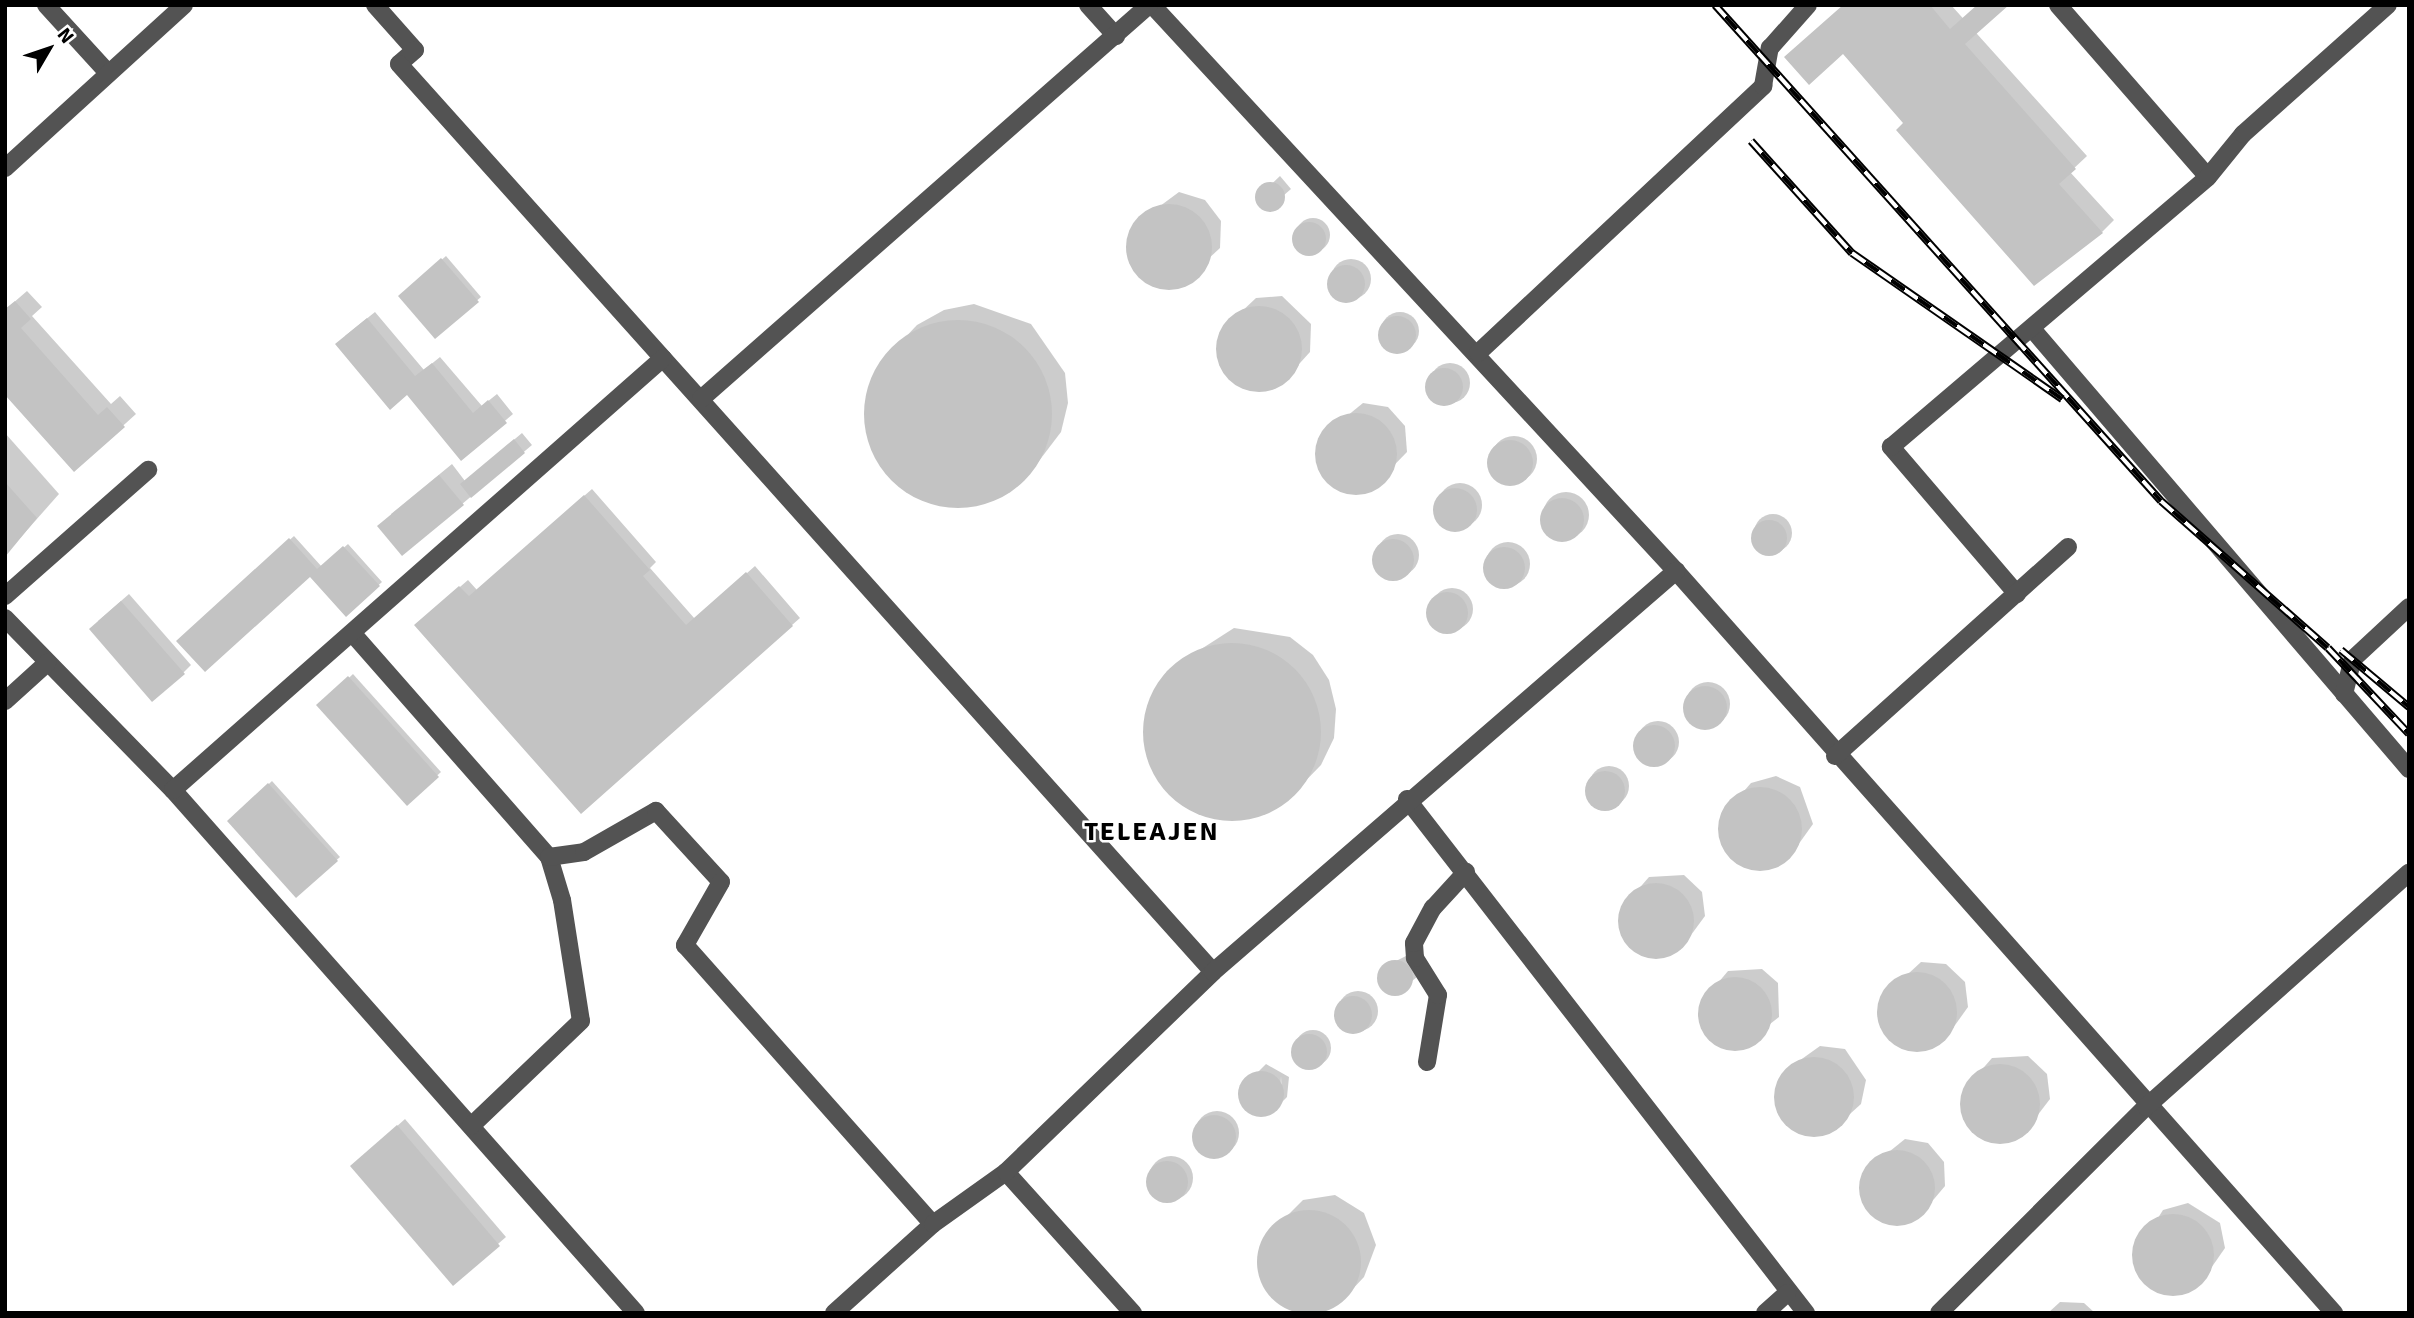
<!DOCTYPE html>
<style>
body{margin:0}
#map{position:relative;width:2414px;height:1318px;overflow:hidden;background:#fff;font-family:Signika,sans-serif}
div>[style]{position:absolute}
[style*='--x']{left:calc(var(--x)*1px);top:calc(var(--y)*1px);width:calc(var(--w)*1px);rotate:calc(var(--a)*1deg)}
.shadow>*{inset:0;background:#0003}
.round{border-radius:50%}
.building>*{inset:0;background:#c3c3c3}
.minor>*{height:18px;margin:-9px;padding:0 9px;transform-origin:9px;border-radius:9px;background:#535353}
.rail>*{height:8px;margin-top:-4px;transform-origin:0;background:repeating-linear-gradient(90deg,#fff 0 16px,#000 0 32px);box-sizing:border-box;border-block:2px solid #000}
span{translate:-50% -50%;white-space:nowrap;text-align:center;line-height:1.15;-webkit-text-stroke:5px #fff;paint-order:stroke}
.district-label{font-size:26px;color:#000;font-weight:700;letter-spacing:2px}
.frame{position:absolute;inset:0;border:7px solid #000;pointer-events:none}
.north{position:absolute;left:14px;top:14px;width:70px;height:70px;-webkit-text-stroke:5px #fff;paint-order:stroke;rotate:51deg;font-size:19px;font-weight:700;line-height:28px;text-align:center;color:#000}
.north::after{content:'';display:block;margin:auto;width:24px;height:32px;background:#000;clip-path:polygon(50% 0,100% 100%,50% 72%,0 100%)}
</style>
<div id="map">
<div class="shadow">
<i style="clip-path:polygon(1844px 5px,1951px 5px,2087px 156px,2070px 172px,2114px 220px,2102px 232px,1906px 122px)"></i>
<i style="clip-path:polygon(1280px 176px,1291px 189px,1268px 209px,1258px 197px)"></i>
<i style="clip-path:polygon(1179px 192px,1205px 200px,1221px 221px,1220px 248px,1178px 287px,1151px 284px,1132px 266px,1133px 226px)"></i>
<i class="round" style="left:1296px;top:218px;width:34px;height:34px"></i>
<i style="clip-path:polygon(446px 256px,481px 297px,435px 337px,400px 296px)"></i>
<i class="round" style="left:1331px;top:259px;width:40px;height:40px"></i>
<i style="clip-path:polygon(27px 291px,42px 307px,32px 316px,111px 404px,120px 396px,136px 414px,74px 470px,5px 310px)"></i>
<i style="clip-path:polygon(1282px 296px,1311px 324px,1310px 352px,1280px 385px,1241px 386px,1218px 355px,1223px 329px,1256px 298px)"></i>
<i style="clip-path:polygon(974px 304px,1031px 324px,1065px 373px,1068px 403px,1061px 432px,1029px 474px,1005px 494px,976px 505px,946px 506px,916px 497px,891px 478px,874px 453px,866px 423px,868px 393px,880px 364px,917px 325px,944px 310px)"></i>
<i class="round" style="left:1381px;top:312px;width:38px;height:38px"></i>
<i style="clip-path:polygon(375px 312px,424px 370px,440px 357px,482px 406px,497px 394px,513px 414px,461px 459px,407px 393px,345px 336px)"></i>
<i class="round" style="left:1430px;top:363px;width:40px;height:40px"></i>
<i style="clip-path:polygon(1363px 403px,1388px 407px,1405px 426px,1407px 452px,1368px 492px,1342px 491px,1318px 463px,1320px 438px)"></i>
<i style="clip-path:polygon(5px 433px,59px 494px,5px 555px)"></i>
<i style="clip-path:polygon(522px 433px,532px 445px,403px 554px,391px 514px,452px 464px,465px 481px)"></i>
<i class="round" style="left:1491px;top:436px;width:46px;height:46px"></i>
<i class="round" style="left:1438px;top:483px;width:44px;height:44px"></i>
<i style="clip-path:polygon(592px 489px,656px 562px,650px 568px,695px 619px,755px 566px,800px 618px,581px 811px,424px 618px,468px 580px,477px 590px)"></i>
<i class="round" style="left:1543px;top:492px;width:46px;height:46px"></i>
<i class="round" style="left:1754px;top:514px;width:38px;height:38px"></i>
<i class="round" style="left:1377px;top:534px;width:42px;height:42px"></i>
<i style="clip-path:polygon(294px 536px,322px 567px,348px 544px,382px 582px,346px 614px,310px 575px,179px 641px)"></i>
<i class="round" style="left:1486px;top:542px;width:44px;height:44px"></i>
<i class="round" style="left:1431px;top:588px;width:42px;height:42px"></i>
<i style="clip-path:polygon(129px 594px,191px 665px,183px 673px,98px 621px)"></i>
<i style="clip-path:polygon(1234px 628px,1290px 637px,1313px 655px,1329px 680px,1336px 709px,1334px 738px,1321px 765px,1284px 803px,1258px 816px,1201px 814px,1177px 800px,1146px 752px,1152px 695px,1167px 671px)"></i>
<i style="clip-path:polygon(353px 674px,441px 772px,407px 803px,319px 706px)"></i>
<i class="round" style="left:1686px;top:682px;width:44px;height:44px"></i>
<i class="round" style="left:1637px;top:721px;width:42px;height:42px"></i>
<i class="round" style="left:1589px;top:766px;width:40px;height:40px"></i>
<i style="clip-path:polygon(1776px 776px,1800px 787px,1813px 824px,1788px 859px,1750px 868px,1729px 854px,1722px 816px,1751px 783px)"></i>
<i style="clip-path:polygon(272px 781px,340px 857px,296px 896px,229px 821px)"></i>
<i style="clip-path:polygon(1684px 875px,1702px 892px,1705px 916px,1680px 950px,1645px 957px,1626px 943px,1622px 908px,1649px 877px)"></i>
<i style="clip-path:polygon(1410px 954px,1418px 976px,1397px 994px,1387px 991px,1380px 983px,1382px 968px)"></i>
<i style="clip-path:polygon(1921px 962px,1946px 964px,1965px 982px,1968px 1007px,1943px 1042px,1907px 1049px,1880px 1024px,1881px 999px)"></i>
<i style="clip-path:polygon(1762px 969px,1778px 983px,1779px 1017px,1738px 1049px,1716px 1043px,1702px 1025px,1702px 1002px,1728px 971px)"></i>
<i class="round" style="left:1338px;top:991px;width:40px;height:40px"></i>
<i class="round" style="left:1295px;top:1030px;width:36px;height:36px"></i>
<i style="clip-path:polygon(1820px 1046px,1845px 1049px,1866px 1080px,1861px 1104px,1829px 1133px,1792px 1129px,1777px 1108px,1785px 1071px)"></i>
<i style="clip-path:polygon(2028px 1056px,2047px 1074px,2050px 1099px,2024px 1133px,1989px 1140px,1963px 1115px,1964px 1090px,1992px 1058px)"></i>
<i style="clip-path:polygon(1266px 1064px,1289px 1077px,1287px 1097px,1282px 1102px,1281px 1076px,1280px 1104px,1260px 1115px,1247px 1111px,1239px 1091px)"></i>
<i class="round" style="left:1195px;top:1111px;width:44px;height:44px"></i>
<i style="clip-path:polygon(405px 1119px,506px 1237px,453px 1283px,360px 1159px)"></i>
<i style="clip-path:polygon(1905px 1139px,1928px 1143px,1944px 1162px,1945px 1186px,1918px 1218px,1884px 1222px,1861px 1196px,1864px 1172px)"></i>
<i class="round" style="left:1149px;top:1156px;width:44px;height:44px"></i>
<i style="clip-path:polygon(1335px 1195px,1364px 1213px,1376px 1245px,1364px 1277px,1348px 1294px,1320px 1311px,1304px 1312px,1275px 1299px,1259px 1271px,1259px 1255px,1264px 1239px,1303px 1200px)"></i>
<i style="clip-path:polygon(2188px 1203px,2220px 1223px,2225px 1248px,2200px 1284px,2164px 1293px,2143px 1280px,2134px 1256px,2163px 1210px)"></i>
<i style="clip-path:polygon(2060px 1302px,2084px 1303px,2095px 1313px,2048px 1313px)"></i>
</div>
<div class="building">
<i style="clip-path:polygon(1843px 5px,1930px 5px,1950px 29px,1977px 5px,2009px 5px,1965px 44px,2076px 169px,2059px 184px,2103px 233px,2034px 286px,1896px 130px,1903px 123px,1843px 54px,1809px 85px,1784px 57px)"></i>
<i class="round" style="left:1255px;top:182px;width:30px;height:30px"></i>
<i class="round" style="left:1126px;top:204px;width:86px;height:86px"></i>
<i class="round" style="left:1292px;top:222px;width:34px;height:34px"></i>
<i style="clip-path:polygon(441px 258px,479px 302px,435px 339px,398px 296px)"></i>
<i class="round" style="left:1327px;top:265px;width:38px;height:38px"></i>
<i style="clip-path:polygon(15px 301px,31px 319px,21px 328px,98px 415px,107px 407px,125px 427px,74px 472px,5px 395px,5px 309px)"></i>
<i class="round" style="left:1216px;top:306px;width:86px;height:86px"></i>
<i class="round" style="left:1378px;top:316px;width:38px;height:38px"></i>
<i style="clip-path:polygon(367px 318px,415px 376px,432px 363px,473px 413px,488px 400px,507px 423px,461px 461px,407px 395px,390px 410px,335px 344px)"></i>
<i class="round" style="left:864px;top:320px;width:188px;height:188px"></i>
<i class="round" style="left:1425px;top:368px;width:38px;height:38px"></i>
<i class="round" style="left:1315px;top:413px;width:82px;height:82px"></i>
<i style="clip-path:polygon(514px 439px,525px 453px,471px 498px,460px 484px)"></i>
<i class="round" style="left:1487px;top:440px;width:46px;height:46px"></i>
<i style="clip-path:polygon(439px 475px,464px 505px,402px 556px,377px 526px)"></i>
<i style="clip-path:polygon(5px 482px,37px 518px,5px 557px)"></i>
<i class="round" style="left:1433px;top:488px;width:44px;height:44px"></i>
<i style="clip-path:polygon(584px 495px,650px 570px,643px 576px,686px 625px,746px 572px,793px 626px,581px 814px,414px 625px,459px 586px,469px 596px)"></i>
<i class="round" style="left:1540px;top:498px;width:44px;height:44px"></i>
<i class="round" style="left:1751px;top:520px;width:36px;height:36px"></i>
<i style="clip-path:polygon(289px 538px,317px 569px,343px 546px,380px 586px,346px 617px,310px 577px,205px 672px,176px 641px)"></i>
<i class="round" style="left:1372px;top:539px;width:42px;height:42px"></i>
<i class="round" style="left:1483px;top:547px;width:42px;height:42px"></i>
<i class="round" style="left:1426px;top:592px;width:42px;height:42px"></i>
<i style="clip-path:polygon(121px 601px,185px 674px,152px 702px,89px 629px)"></i>
<i class="round" style="left:1143px;top:643px;width:178px;height:178px"></i>
<i style="clip-path:polygon(348px 676px,439px 777px,407px 806px,316px 705px)"></i>
<i class="round" style="left:1683px;top:686px;width:44px;height:44px"></i>
<i class="round" style="left:1633px;top:725px;width:42px;height:42px"></i>
<i class="round" style="left:1585px;top:771px;width:40px;height:40px"></i>
<i style="clip-path:polygon(268px 783px,338px 861px,296px 898px,227px 821px)"></i>
<i class="round" style="left:1718px;top:787px;width:84px;height:84px"></i>
<i class="round" style="left:1618px;top:883px;width:76px;height:76px"></i>
<i class="round" style="left:1377px;top:960px;width:36px;height:36px"></i>
<i class="round" style="left:1877px;top:972px;width:80px;height:80px"></i>
<i class="round" style="left:1698px;top:977px;width:74px;height:74px"></i>
<i class="round" style="left:1334px;top:996px;width:38px;height:38px"></i>
<i class="round" style="left:1291px;top:1034px;width:36px;height:36px"></i>
<i class="round" style="left:1774px;top:1057px;width:80px;height:80px"></i>
<i class="round" style="left:1960px;top:1064px;width:80px;height:80px"></i>
<i class="round" style="left:1238px;top:1071px;width:46px;height:46px"></i>
<i class="round" style="left:1192px;top:1115px;width:44px;height:44px"></i>
<i style="clip-path:polygon(397px 1125px,500px 1246px,453px 1286px,350px 1166px)"></i>
<i class="round" style="left:1859px;top:1150px;width:76px;height:76px"></i>
<i class="round" style="left:1146px;top:1161px;width:42px;height:42px"></i>
<i class="round" style="left:1257px;top:1210px;width:104px;height:104px"></i>
<i class="round" style="left:2132px;top:1214px;width:82px;height:82px"></i>
</div>
<div class="minor">
<i style="--x:46;--y:5;--w:92;--a:47.6"></i>
<i style="--x:375;--y:5;--w:60;--a:48.4"></i>
<i style="--x:415;--y:50;--w:21;--a:139"></i>
<i style="--x:399;--y:64;--w:1219;--a:48.12"></i>
<i style="--x:1088;--y:5;--w:42;--a:47.9"></i>
<i style="--x:1152;--y:5;--w:771;--a:47.21"></i>
<i style="--x:1676;--y:571;--w:992;--a:48.43"></i>
<i style="--x:2058;--y:5;--w:228;--a:48.9"></i>
<i style="--x:5;--y:168;--w:242;--a:-42.3"></i>
<i style="--x:2034;--y:331;--w:577;--a:49.43"></i>
<i style="--x:1478;--y:353;--w:391;--a:-43.1"></i>
<i style="--x:1763;--y:86;--w:39;--a:-80"></i>
<i style="--x:1770;--y:48;--w:57;--a:-48.5"></i>
<i style="--x:701;--y:399;--w:597;--a:-41.33"></i>
<i style="--x:2017;--y:594;--w:194;--a:-130.6"></i>
<i style="--x:1891;--y:447;--w:416;--a:-40.4"></i>
<i style="--x:2208;--y:177;--w:55;--a:-50.9"></i>
<i style="--x:2243;--y:134;--w:194;--a:-41.7"></i>
<i style="--x:5;--y:596;--w:191;--a:-41.4"></i>
<i style="--x:5;--y:618;--w:240;--a:45.7"></i>
<i style="--x:173;--y:790;--w:698;--a:48.48"></i>
<i style="--x:353;--y:634;--w:297;--a:48.7"></i>
<i style="--x:549;--y:857;--w:45;--a:73.2"></i>
<i style="--x:562;--y:900;--w:122;--a:81.1"></i>
<i style="--x:581;--y:1021;--w:152;--a:136.3"></i>
<i style="--x:2344;--y:694;--w:36;--a:-76"></i>
<i style="--x:2353;--y:659;--w:76;--a:-42.9"></i>
<i style="--x:5;--y:701;--w:57;--a:-42.1"></i>
<i style="--x:1835;--y:756;--w:313;--a:-41.9"></i>
<i style="--x:173;--y:790;--w:653;--a:-41.4"></i>
<i style="--x:1407;--y:799;--w:651;--a:52.18"></i>
<i style="--x:549;--y:857;--w:35;--a:-8"></i>
<i style="--x:584;--y:852;--w:83;--a:-29.7"></i>
<i style="--x:656;--y:811;--w:96;--a:47.5"></i>
<i style="--x:721;--y:882;--w:73;--a:119.7"></i>
<i style="--x:685;--y:945;--w:373;--a:48.4"></i>
<i style="--x:1427;--y:1062;--w:68;--a:-80.7"></i>
<i style="--x:1438;--y:995;--w:44;--a:-121.9"></i>
<i style="--x:1415;--y:958;--w:15;--a:-94"></i>
<i style="--x:1414;--y:943;--w:40;--a:-62"></i>
<i style="--x:1433;--y:908;--w:49;--a:-47.5"></i>
<i style="--x:1006;--y:1172;--w:190;--a:48"></i>
<i style="--x:834;--y:1313;--w:133;--a:-42"></i>
<i style="--x:933;--y:1224;--w:90;--a:-35.5"></i>
<i style="--x:1006;--y:1172;--w:288;--a:-44"></i>
<i style="--x:1213;--y:972;--w:613;--a:-40.9"></i>
<i style="--x:1765;--y:1313;--w:30;--a:-42"></i>
<i style="--x:1939;--y:1313;--w:292;--a:-44.9"></i>
<i style="--x:2146;--y:1107;--w:352;--a:-41.7"></i>
</div>
<div class="rail">
<i style="--x:1715;--y:5;--w:667;--a:48.04"></i>
<i style="--x:2161;--y:501;--w:222;--a:41.4"></i>
<i style="--x:2328;--y:648;--w:118;--a:46.7"></i>
<i style="--x:1751;--y:141;--w:151;--a:48"></i>
<i style="--x:1852;--y:253;--w:256;--a:34.8"></i>
<i style="--x:2341;--y:650;--w:89;--a:40"></i>
</div>
<div class="district-label">
<span style="left:1152px;top:833px">TELEAJEN</span>
</div>
<div class="frame"></div>
<div class="north">N</div>
</div>
